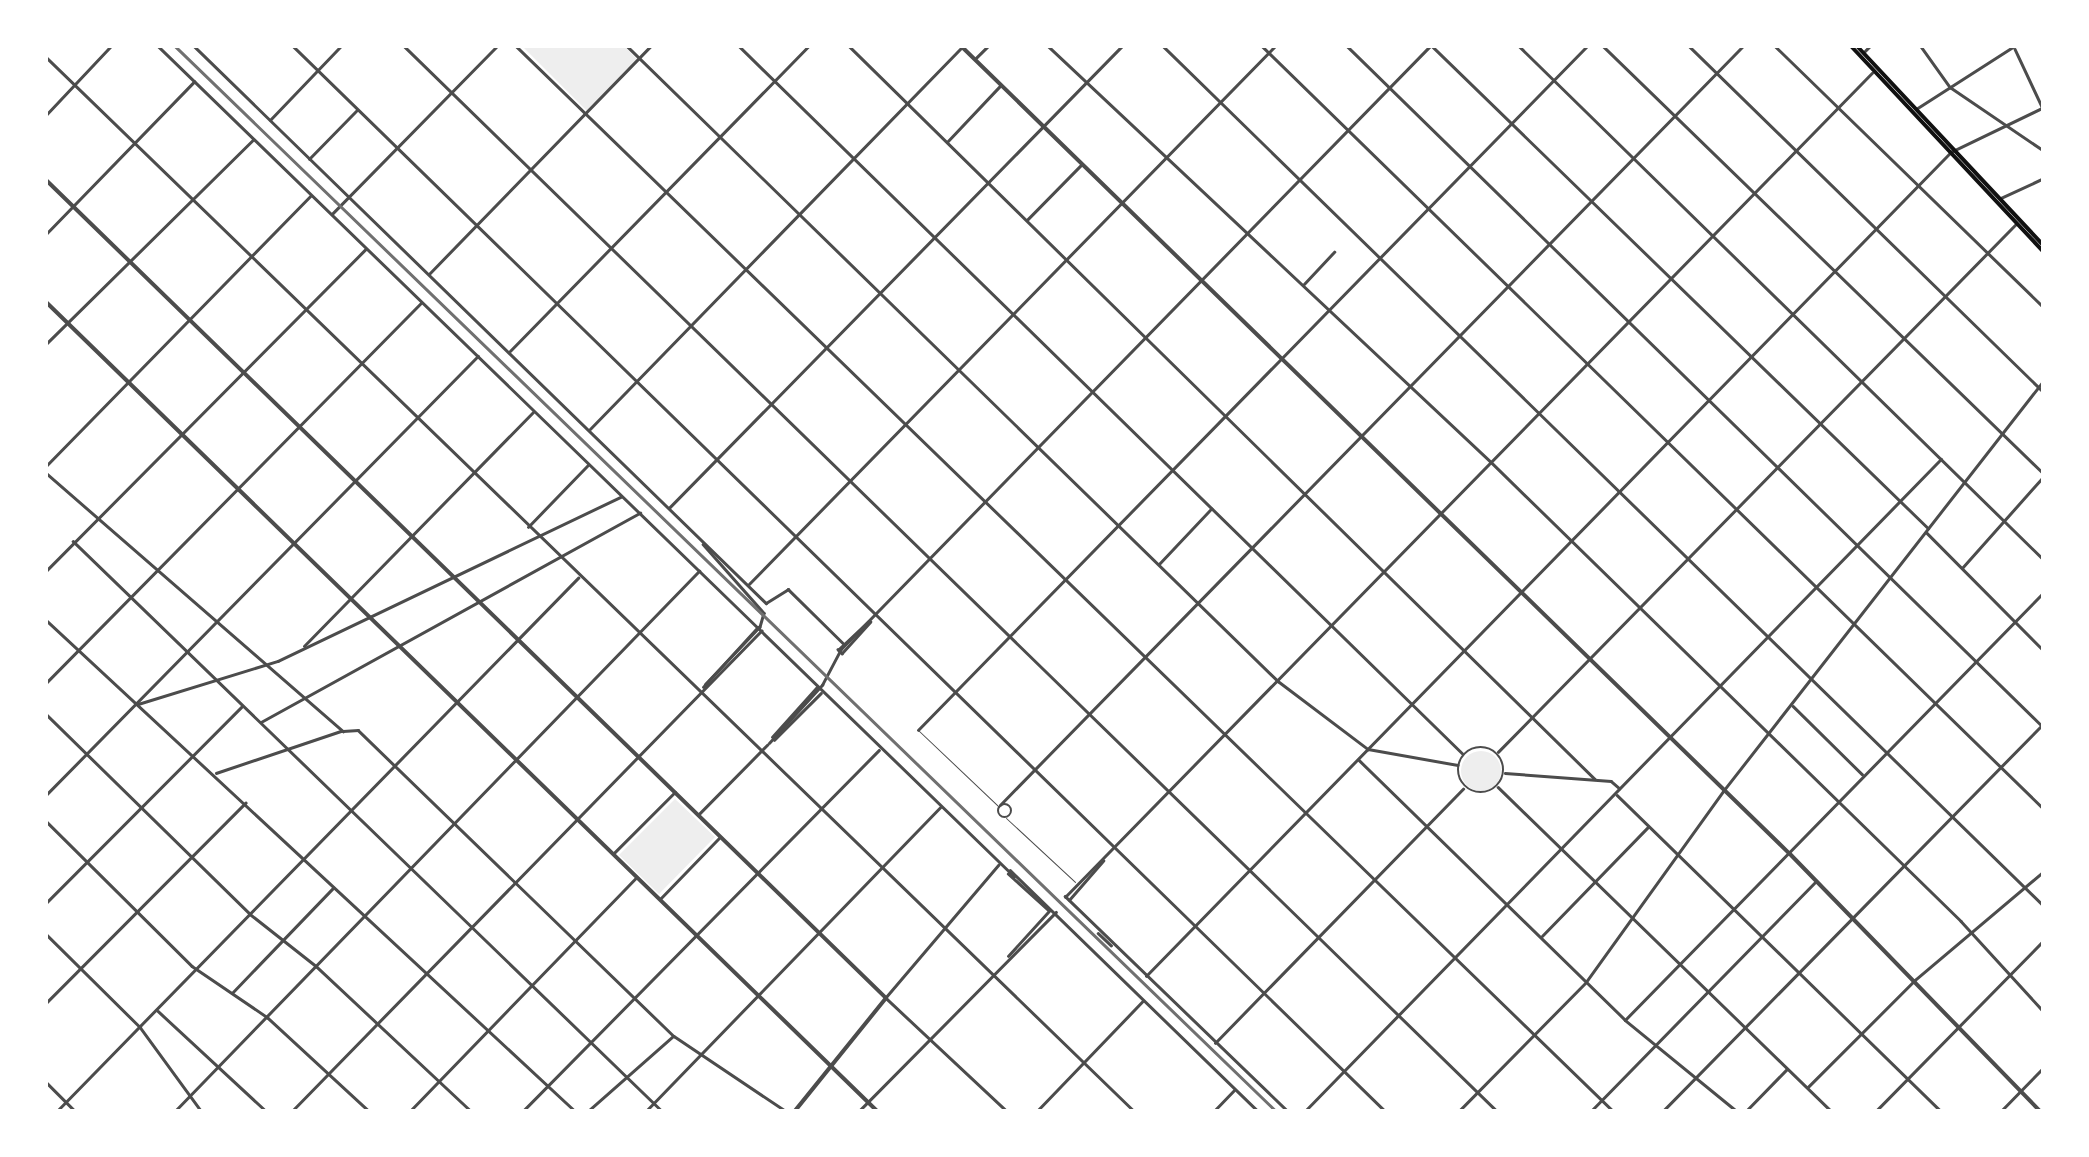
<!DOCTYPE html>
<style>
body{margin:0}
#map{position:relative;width:2089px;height:1157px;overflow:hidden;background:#fff;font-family:"IBM Plex Serif",serif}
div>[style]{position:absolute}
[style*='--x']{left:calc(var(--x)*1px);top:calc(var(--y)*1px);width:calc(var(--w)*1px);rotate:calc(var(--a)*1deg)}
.green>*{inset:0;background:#eee}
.round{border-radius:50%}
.pedestrian>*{height:1px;margin:-0.5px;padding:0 0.5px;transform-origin:0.5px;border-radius:0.5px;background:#4c4c4c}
.minor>*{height:2.5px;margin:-1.25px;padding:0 1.25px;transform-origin:1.25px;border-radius:1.25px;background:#4c4c4c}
.minor>.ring{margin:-1.25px;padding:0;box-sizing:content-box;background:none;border:2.5px solid #4c4c4c;border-radius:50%}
.tertiary>*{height:4px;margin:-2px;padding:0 2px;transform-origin:2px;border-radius:2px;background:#4c4c4c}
.secondary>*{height:4px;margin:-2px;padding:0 2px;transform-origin:2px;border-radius:2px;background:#111}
.rail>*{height:2.5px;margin:-1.25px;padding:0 1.25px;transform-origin:1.25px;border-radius:1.25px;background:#707070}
span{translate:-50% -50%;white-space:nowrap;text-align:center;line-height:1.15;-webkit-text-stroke:10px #fff;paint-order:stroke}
.frame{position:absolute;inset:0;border:48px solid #fff;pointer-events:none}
</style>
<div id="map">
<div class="green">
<i style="clip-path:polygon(521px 45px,623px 45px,637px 59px,587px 111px)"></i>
<i class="round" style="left:1461px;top:751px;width:40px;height:40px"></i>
<i style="clip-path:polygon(675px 799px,715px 837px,659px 894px,619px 855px)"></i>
</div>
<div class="pedestrian">
<i style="--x:918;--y:730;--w:112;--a:43.5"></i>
<i style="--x:1006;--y:818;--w:94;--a:42.8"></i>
</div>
<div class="minor">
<i style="--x:157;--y:45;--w:1194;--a:44.12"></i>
<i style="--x:193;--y:45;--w:800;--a:44.24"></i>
<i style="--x:766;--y:603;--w:26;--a:-32"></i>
<i style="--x:788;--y:589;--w:77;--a:44.5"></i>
<i style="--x:292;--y:45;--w:1528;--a:44.28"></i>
<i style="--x:403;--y:45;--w:1529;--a:44.26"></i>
<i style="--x:515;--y:45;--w:1532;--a:44.15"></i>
<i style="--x:626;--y:45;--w:911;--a:44.29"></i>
<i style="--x:1278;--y:681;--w:113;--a:37.1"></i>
<i style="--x:1368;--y:749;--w:91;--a:10.1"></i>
<i style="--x:738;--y:45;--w:1013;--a:44.36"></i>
<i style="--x:848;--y:45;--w:1047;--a:44.5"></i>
<i style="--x:1047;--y:45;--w:609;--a:43.2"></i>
<i style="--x:1491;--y:462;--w:657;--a:44.32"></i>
<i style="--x:1961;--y:921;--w:123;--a:47.6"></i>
<i style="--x:1162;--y:45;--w:1233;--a:44.31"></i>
<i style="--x:1261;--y:45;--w:1094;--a:44.3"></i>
<i style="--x:1346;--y:45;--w:972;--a:44.37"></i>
<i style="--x:1518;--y:45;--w:736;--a:44.39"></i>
<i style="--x:1602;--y:45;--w:616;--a:44.14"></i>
<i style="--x:1688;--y:45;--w:497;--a:44.3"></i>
<i style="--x:1774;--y:45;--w:377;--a:44.2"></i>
<i style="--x:1920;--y:45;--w:52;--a:54.5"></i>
<i style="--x:1950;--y:87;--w:114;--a:34.2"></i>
<i style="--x:1432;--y:46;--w:692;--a:44.18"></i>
<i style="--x:2015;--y:49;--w:68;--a:64.9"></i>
<i style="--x:1865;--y:51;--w:8;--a:-45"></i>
<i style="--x:45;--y:56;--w:1518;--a:44.09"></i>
<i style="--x:976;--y:58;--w:18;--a:-45"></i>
<i style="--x:1916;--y:109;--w:119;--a:-32.6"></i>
<i style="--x:45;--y:116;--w:98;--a:-46.7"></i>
<i style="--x:270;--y:120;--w:104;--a:-46.2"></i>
<i style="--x:947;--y:142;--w:77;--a:-46.6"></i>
<i style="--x:309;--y:159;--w:67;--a:-45.6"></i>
<i style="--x:2001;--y:198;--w:47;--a:-24.9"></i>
<i style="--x:332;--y:214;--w:237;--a:-45.5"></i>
<i style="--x:1027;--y:220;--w:77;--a:-45.5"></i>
<i style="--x:45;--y:235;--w:214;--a:-45.8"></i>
<i style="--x:429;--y:274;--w:320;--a:-45.8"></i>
<i style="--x:1304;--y:284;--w:44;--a:-46.8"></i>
<i style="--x:45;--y:345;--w:292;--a:-44.6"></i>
<i style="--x:510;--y:351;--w:429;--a:-45.6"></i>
<i style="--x:590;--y:429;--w:532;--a:-45.76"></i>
<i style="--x:45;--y:467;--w:379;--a:-45.6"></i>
<i style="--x:45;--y:472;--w:395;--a:41"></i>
<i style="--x:343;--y:731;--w:15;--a:-4"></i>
<i style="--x:358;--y:730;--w:440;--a:44.1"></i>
<i style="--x:674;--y:1036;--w:136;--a:33.9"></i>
<i style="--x:669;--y:508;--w:648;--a:-45.56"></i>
<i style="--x:528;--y:527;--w:86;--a:-45.9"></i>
<i style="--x:1926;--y:532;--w:168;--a:45.2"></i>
<i style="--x:73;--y:541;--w:821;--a:44.06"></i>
<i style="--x:703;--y:544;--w:92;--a:48.5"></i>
<i style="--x:764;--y:613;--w:15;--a:106"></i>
<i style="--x:760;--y:627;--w:79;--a:133.5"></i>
<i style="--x:1159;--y:564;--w:76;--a:-46.6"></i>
<i style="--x:1962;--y:568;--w:123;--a:-48.3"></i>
<i style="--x:45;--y:572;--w:454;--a:-45.2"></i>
<i style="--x:749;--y:584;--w:754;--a:-45.64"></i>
<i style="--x:45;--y:619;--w:725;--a:42.87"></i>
<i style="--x:304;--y:646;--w:327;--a:-45.6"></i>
<i style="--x:842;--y:653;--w:42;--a:-47.9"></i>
<i style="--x:842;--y:654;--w:6;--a:-135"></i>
<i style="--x:838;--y:650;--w:42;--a:-43.1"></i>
<i style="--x:45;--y:684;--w:535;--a:-45.38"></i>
<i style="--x:703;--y:687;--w:81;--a:-47.5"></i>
<i style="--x:138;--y:704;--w:146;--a:-17.1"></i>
<i style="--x:278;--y:661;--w:380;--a:-25.6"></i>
<i style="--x:1793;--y:706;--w:97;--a:44.6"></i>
<i style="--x:45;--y:713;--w:287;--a:44.4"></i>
<i style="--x:250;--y:914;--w:84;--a:38.2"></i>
<i style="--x:316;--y:966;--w:214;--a:43.1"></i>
<i style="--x:261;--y:722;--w:433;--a:-28.9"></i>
<i style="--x:918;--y:730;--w:958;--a:-45.63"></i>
<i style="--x:772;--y:737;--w:67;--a:-48"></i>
<i style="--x:774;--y:740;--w:66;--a:-45"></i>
<i style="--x:769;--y:743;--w:79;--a:-47.6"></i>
<i style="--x:822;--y:685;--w:41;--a:-62.2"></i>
<i style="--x:841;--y:649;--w:844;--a:-45.67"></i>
<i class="ring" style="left:1458px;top:747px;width:43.5px;height:43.5px"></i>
<i style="--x:1498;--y:752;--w:738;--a:-45.55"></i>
<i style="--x:1359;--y:760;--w:372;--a:44.3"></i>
<i style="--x:1625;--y:1020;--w:146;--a:39.2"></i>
<i style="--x:216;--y:773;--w:132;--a:-18.6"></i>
<i style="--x:1505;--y:773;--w:106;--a:4.3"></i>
<i style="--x:1611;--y:781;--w:11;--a:41"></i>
<i style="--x:1498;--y:787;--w:466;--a:44.2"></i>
<i style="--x:1617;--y:795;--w:454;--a:44.3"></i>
<i style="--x:45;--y:796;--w:617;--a:-45.46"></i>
<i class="ring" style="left:998px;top:804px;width:11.5px;height:11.5px"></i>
<i style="--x:1000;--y:805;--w:1064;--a:-45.61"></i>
<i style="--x:699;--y:814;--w:97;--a:-45.4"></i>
<i style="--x:45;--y:820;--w:207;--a:44.8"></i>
<i style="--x:192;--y:966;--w:91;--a:34.2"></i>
<i style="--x:267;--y:1017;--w:140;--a:42.7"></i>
<i style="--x:614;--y:853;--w:86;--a:-45"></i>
<i style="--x:999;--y:865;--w:175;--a:130.4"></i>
<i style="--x:886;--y:998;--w:167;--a:43.1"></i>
<i style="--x:1010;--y:870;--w:347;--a:44.2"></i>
<i style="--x:660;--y:899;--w:86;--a:-45.9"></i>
<i style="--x:1069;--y:900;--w:52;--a:-48.9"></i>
<i style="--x:45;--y:904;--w:278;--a:-45.1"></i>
<i style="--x:45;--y:933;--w:134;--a:44.7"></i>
<i style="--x:140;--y:1027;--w:105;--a:53.9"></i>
<i style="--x:1098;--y:933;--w:18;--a:43"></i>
<i style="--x:1542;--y:936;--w:152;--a:-45.8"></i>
<i style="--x:1008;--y:956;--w:61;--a:-47.7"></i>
<i style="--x:1049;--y:911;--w:55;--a:-137.9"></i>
<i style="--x:1146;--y:976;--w:1152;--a:-45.67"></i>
<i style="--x:1951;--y:152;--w:103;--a:-25.8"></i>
<i style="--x:232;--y:993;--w:146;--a:-46.1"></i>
<i style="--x:45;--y:1004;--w:284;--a:-45.1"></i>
<i style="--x:158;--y:1011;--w:149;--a:42.8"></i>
<i style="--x:1625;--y:1020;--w:599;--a:-45.61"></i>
<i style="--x:1215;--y:1043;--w:355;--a:-45.7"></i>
<i style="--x:45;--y:1081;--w:44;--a:45"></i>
<i style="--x:1808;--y:1087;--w:151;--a:-45"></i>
<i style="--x:1915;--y:980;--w:169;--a:-40.2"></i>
<i style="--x:56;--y:1112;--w:747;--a:-45.65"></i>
<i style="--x:174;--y:1112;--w:754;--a:-45.86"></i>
<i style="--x:291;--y:1112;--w:673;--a:-45.66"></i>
<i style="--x:409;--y:1112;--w:326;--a:-45.9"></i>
<i style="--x:522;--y:1112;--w:508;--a:-45.4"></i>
<i style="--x:587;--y:1112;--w:113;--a:-41.4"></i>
<i style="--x:645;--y:1112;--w:424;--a:-45.9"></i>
<i style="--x:858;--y:1112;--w:281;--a:-45.3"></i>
<i style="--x:1036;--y:1112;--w:153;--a:-46.1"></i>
<i style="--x:1213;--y:1112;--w:30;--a:-46"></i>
<i style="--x:1288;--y:1112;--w:310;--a:-136"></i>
<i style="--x:1065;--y:897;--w:1153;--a:-45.6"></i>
<i style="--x:1304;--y:1112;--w:912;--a:-45.71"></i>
<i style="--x:1458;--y:1112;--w:182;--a:-45.4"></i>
<i style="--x:1586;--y:982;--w:236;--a:-54.3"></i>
<i style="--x:1724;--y:790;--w:520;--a:-52.03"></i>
<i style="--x:1590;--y:1112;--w:322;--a:-45.6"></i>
<i style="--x:1662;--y:1112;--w:545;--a:-45.52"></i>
<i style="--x:1745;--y:1112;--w:59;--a:-45.7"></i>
<i style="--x:1875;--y:1112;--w:241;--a:-45.5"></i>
<i style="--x:2000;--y:1112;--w:63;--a:-45.6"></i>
</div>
<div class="tertiary">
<i style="--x:960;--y:45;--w:1158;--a:44.27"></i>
<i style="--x:1789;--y:853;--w:361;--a:45.8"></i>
<i style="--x:45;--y:179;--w:1174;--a:44.24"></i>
<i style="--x:886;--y:998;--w:146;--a:128.9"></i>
<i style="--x:45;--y:301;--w:1163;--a:44.23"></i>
</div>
<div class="secondary">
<i style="--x:1850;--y:45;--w:284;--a:46.9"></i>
<i style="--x:1856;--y:45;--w:275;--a:46.9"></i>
</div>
<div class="rail">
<i style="--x:174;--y:45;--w:1535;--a:44.05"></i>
</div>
<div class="frame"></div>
</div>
